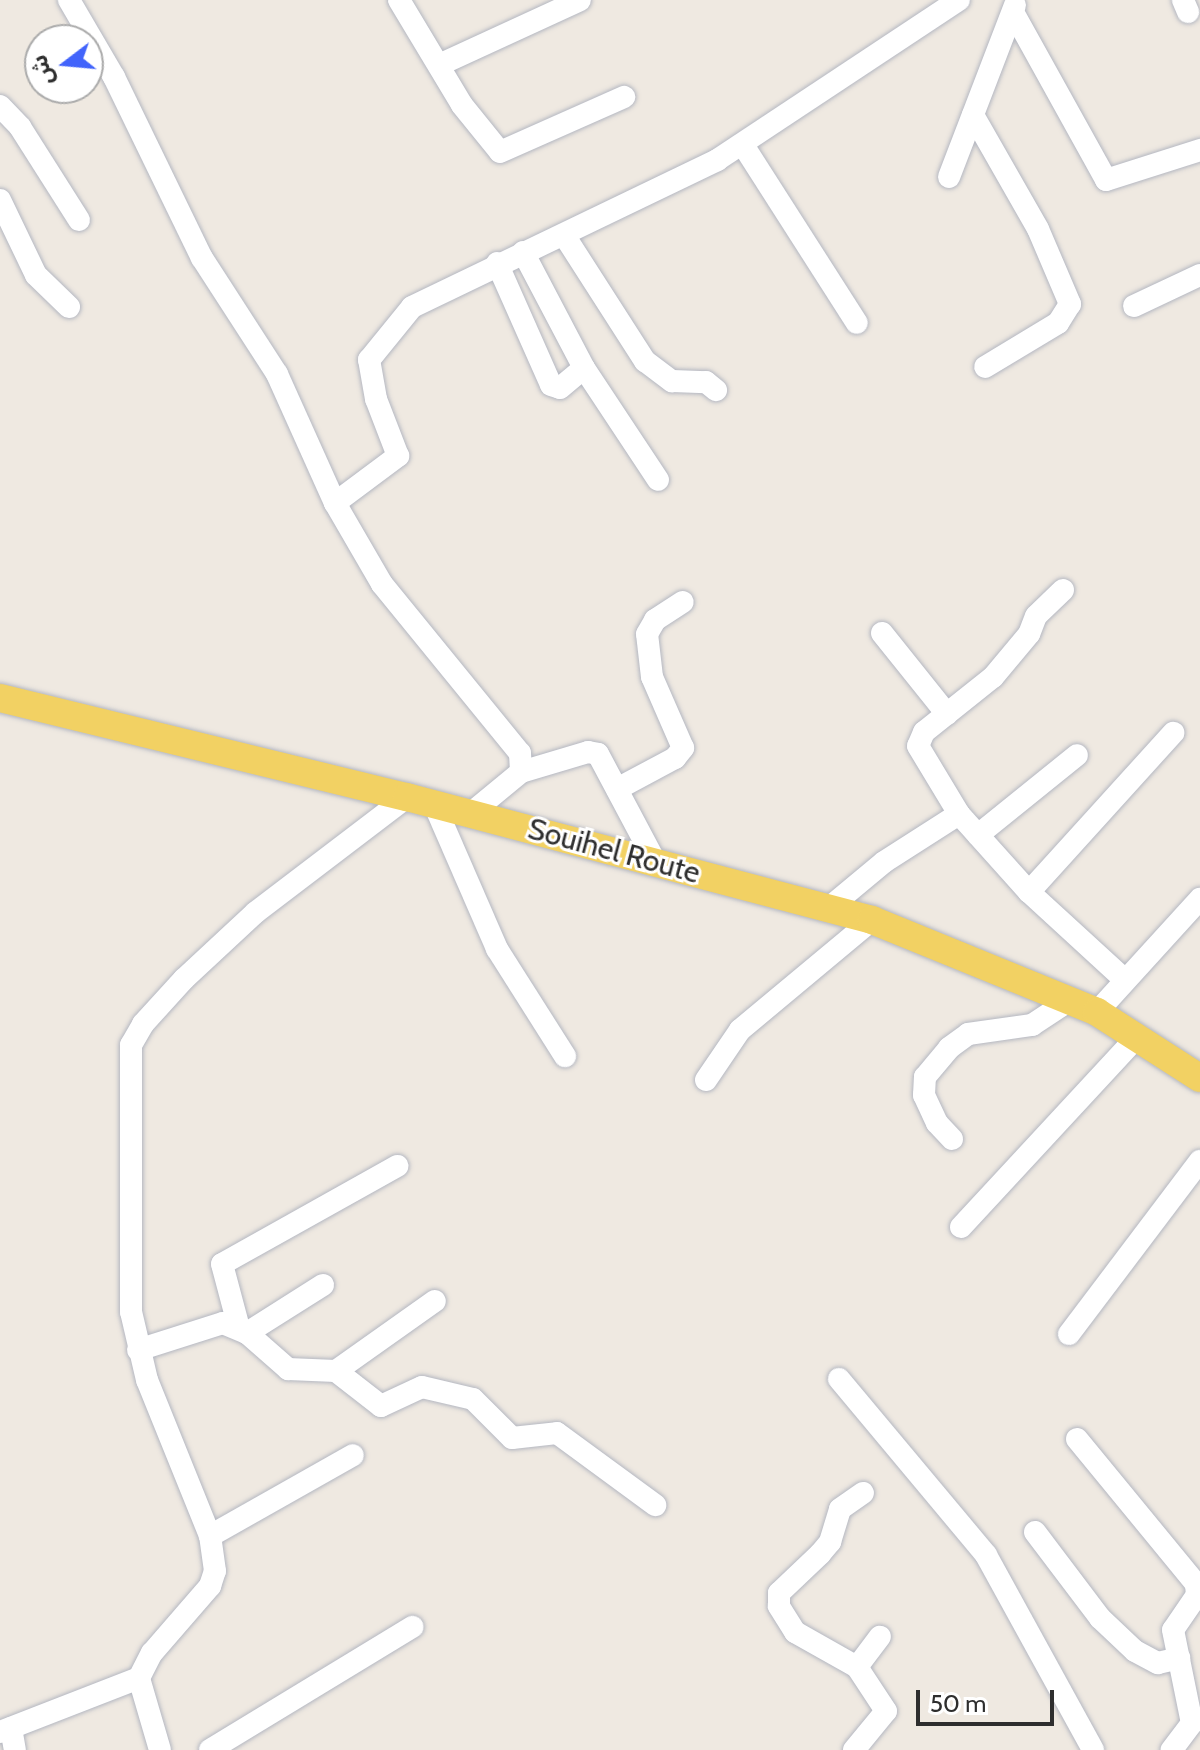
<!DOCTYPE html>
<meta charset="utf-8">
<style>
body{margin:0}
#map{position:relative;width:1200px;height:1750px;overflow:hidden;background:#efe9e1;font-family:Cabin,"Noto Sans Arabic",sans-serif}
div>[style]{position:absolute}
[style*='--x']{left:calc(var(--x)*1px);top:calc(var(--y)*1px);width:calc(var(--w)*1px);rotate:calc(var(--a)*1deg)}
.roads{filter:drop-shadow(0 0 2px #b4b7c1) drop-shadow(0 0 2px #b4b7c1)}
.minor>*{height:22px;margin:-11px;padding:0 11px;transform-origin:11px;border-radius:11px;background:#fff}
.major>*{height:28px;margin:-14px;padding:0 14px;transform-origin:14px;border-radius:14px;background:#f2d163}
span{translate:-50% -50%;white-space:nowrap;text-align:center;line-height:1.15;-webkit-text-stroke:6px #fff;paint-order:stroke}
.street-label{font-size:30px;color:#2e2e2e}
.north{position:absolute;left:24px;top:24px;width:80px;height:80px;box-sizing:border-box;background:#fff;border:2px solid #ababab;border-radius:50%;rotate:254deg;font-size:22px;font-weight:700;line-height:32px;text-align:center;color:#2e2e2e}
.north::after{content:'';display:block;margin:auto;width:28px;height:36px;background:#4264fb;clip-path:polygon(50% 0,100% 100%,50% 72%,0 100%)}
.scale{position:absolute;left:916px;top:1690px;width:138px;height:36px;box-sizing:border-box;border:4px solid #2e2e2e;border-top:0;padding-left:10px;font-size:24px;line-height:28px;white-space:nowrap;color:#2e2e2e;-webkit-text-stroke:6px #fff;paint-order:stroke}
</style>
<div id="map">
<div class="roads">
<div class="minor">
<i style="--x:69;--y:0;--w:89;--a:59.7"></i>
<i style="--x:114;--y:77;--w:201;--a:64.1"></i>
<i style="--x:202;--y:258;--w:138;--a:57.1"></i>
<i style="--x:277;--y:374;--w:141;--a:65.8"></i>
<i style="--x:335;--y:503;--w:94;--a:59.9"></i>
<i style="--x:382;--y:584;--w:218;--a:50.8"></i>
<i style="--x:520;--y:753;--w:19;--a:87"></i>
<i style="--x:521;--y:772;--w:66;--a:140.5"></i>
<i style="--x:399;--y:0;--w:122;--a:59"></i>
<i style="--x:462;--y:105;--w:60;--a:51"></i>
<i style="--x:500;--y:152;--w:136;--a:-23.9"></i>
<i style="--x:1183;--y:0;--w:13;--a:67"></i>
<i style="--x:1013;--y:12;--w:192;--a:61"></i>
<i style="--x:1106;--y:180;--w:99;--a:-17.7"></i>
<i style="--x:439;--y:65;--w:155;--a:-24.7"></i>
<i style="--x:0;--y:106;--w:29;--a:46"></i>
<i style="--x:20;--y:127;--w:110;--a:57.6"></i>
<i style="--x:973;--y:115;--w:131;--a:60.3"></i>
<i style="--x:1038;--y:229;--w:82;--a:66.9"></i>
<i style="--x:1070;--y:304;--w:22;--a:122"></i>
<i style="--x:1058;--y:323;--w:85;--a:148.9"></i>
<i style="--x:743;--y:145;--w:211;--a:57.4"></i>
<i style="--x:949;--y:177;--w:184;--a:-69"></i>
<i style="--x:0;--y:200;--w:83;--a:64.4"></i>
<i style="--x:36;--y:275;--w:46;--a:44.1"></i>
<i style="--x:564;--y:235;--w:150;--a:57.3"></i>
<i style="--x:645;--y:361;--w:34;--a:37"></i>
<i style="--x:672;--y:381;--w:34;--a:2"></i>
<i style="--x:706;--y:382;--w:13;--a:39"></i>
<i style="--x:497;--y:263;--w:133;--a:66.1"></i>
<i style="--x:551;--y:385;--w:9;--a:18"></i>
<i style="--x:560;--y:388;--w:31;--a:-40"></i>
<i style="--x:584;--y:368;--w:131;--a:-117.7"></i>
<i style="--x:1134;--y:306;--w:73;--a:-25.2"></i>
<i style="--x:584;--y:368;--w:134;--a:56.5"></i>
<i style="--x:335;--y:503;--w:79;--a:-36.7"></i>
<i style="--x:398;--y:456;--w:61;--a:-111.1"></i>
<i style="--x:376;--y:399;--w:40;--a:-100"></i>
<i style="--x:369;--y:360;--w:68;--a:-50.9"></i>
<i style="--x:412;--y:307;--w:339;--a:-25.7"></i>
<i style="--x:717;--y:160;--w:290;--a:-33.5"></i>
<i style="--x:1063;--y:590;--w:37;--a:136"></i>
<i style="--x:1036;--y:616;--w:19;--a:111"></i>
<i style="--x:1029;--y:634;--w:56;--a:129.9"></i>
<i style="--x:993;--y:677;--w:88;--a:141.4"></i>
<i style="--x:924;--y:732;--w:15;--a:113"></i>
<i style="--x:918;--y:746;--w:79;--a:58.9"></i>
<i style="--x:959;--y:814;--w:105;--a:48.1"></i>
<i style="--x:1029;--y:892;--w:130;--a:42.5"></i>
<i style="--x:882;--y:633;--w:104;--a:51.3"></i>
<i style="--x:521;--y:772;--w:70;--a:-16.6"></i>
<i style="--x:588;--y:752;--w:10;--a:11"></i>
<i style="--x:598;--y:754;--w:121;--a:62"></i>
<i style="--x:617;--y:789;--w:66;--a:-28.1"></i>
<i style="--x:675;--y:758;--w:13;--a:-51"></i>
<i style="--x:683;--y:748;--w:77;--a:-113.6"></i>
<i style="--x:652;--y:677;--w:43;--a:-96.6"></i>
<i style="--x:647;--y:634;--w:16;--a:-60"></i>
<i style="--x:655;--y:620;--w:33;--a:-33"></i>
<i style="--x:434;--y:804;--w:158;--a:66.5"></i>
<i style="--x:497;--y:949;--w:127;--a:57.6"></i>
<i style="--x:978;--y:835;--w:127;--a:-38.9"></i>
<i style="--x:1029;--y:892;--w:215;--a:-47.8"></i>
<i style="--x:830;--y:907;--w:70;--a:-39.8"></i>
<i style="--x:884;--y:862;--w:89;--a:-32.6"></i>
<i style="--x:1097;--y:1012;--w:153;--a:-47.7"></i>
<i style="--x:706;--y:1080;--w:60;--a:-55.8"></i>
<i style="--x:740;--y:1030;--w:172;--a:-39.8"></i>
<i style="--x:952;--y:1139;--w:22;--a:-133"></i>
<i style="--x:937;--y:1123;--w:31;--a:-115"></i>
<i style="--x:924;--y:1095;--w:18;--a:-87"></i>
<i style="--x:925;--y:1077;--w:38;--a:-50"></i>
<i style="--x:949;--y:1048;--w:24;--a:-36"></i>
<i style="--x:968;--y:1034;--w:65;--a:-8"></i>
<i style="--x:1032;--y:1025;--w:45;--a:-33.3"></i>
<i style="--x:961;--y:1227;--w:260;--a:-47.2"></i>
<i style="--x:239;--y:1328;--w:66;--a:-104.9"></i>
<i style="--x:222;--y:1264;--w:201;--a:-29.2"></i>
<i style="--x:247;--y:1333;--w:90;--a:-32.3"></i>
<i style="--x:1069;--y:1334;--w:217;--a:-52.9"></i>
<i style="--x:138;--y:1350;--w:89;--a:-17.6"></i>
<i style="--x:223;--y:1323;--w:26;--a:23"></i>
<i style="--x:247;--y:1333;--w:55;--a:41.3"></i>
<i style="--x:288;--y:1369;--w:48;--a:2.4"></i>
<i style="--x:336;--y:1371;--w:57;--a:37.9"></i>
<i style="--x:381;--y:1406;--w:45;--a:-24.9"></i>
<i style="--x:422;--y:1387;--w:52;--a:13.2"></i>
<i style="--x:473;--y:1399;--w:55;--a:45"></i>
<i style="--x:512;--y:1438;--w:45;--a:-6.3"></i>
<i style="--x:557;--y:1433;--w:122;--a:36.3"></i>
<i style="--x:336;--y:1371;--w:121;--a:-35.3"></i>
<i style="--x:839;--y:1379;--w:229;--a:50.1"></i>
<i style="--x:986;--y:1555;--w:222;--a:61.2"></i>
<i style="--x:1077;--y:1439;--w:188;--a:50.6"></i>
<i style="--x:1196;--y:1584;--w:11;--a:85"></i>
<i style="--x:1197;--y:1595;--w:42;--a:124.4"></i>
<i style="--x:1173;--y:1630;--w:95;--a:78.5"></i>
<i style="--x:1192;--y:1723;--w:34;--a:127"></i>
<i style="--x:1035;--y:1532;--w:108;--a:52.9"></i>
<i style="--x:1100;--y:1618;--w:48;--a:43.3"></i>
<i style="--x:1135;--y:1651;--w:26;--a:28"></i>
<i style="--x:1158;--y:1663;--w:22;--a:-13"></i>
<i style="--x:210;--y:1536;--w:164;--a:-29.5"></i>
<i style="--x:857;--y:1667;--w:71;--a:-150.6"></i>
<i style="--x:795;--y:1632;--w:31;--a:-122"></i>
<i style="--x:779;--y:1606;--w:13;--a:-90"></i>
<i style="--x:779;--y:1593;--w:57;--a:-43.6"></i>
<i style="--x:820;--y:1554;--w:16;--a:-50"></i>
<i style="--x:830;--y:1542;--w:34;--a:-73"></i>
<i style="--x:840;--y:1509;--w:28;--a:-35"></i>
<i style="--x:11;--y:1728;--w:22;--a:80"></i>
<i style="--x:0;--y:1732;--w:149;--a:-21.2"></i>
<i style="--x:160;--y:1750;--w:75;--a:-106.3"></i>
<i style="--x:139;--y:1678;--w:28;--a:-63"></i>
<i style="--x:152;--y:1653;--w:89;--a:-49.1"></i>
<i style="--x:210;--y:1586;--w:16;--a:-72"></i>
<i style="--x:215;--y:1571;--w:35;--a:-98"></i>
<i style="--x:210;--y:1536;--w:168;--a:-112"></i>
<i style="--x:147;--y:1380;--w:70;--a:-103.2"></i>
<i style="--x:131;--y:1312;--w:267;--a:-90"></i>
<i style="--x:131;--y:1045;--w:24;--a:-60"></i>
<i style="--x:143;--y:1024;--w:61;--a:-47.7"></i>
<i style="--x:184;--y:979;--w:98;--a:-42.9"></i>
<i style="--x:256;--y:912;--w:190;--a:-37.3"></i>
<i style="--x:210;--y:1750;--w:237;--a:-31.3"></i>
<i style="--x:854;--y:1750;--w:50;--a:-50.6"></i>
<i style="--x:886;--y:1711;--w:53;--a:-123.4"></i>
<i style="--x:857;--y:1667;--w:38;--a:-53"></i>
</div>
<div class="major">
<i style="--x:0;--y:698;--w:419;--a:13.7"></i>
<i style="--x:407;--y:797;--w:481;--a:14.8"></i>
<i style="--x:872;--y:920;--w:243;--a:22.2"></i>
<i style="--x:1097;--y:1012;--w:122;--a:32.7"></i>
</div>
</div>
<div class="street-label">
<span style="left:614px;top:851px;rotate:15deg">Souihel Route</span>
</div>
<div class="north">ش</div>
<div class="scale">50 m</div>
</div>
